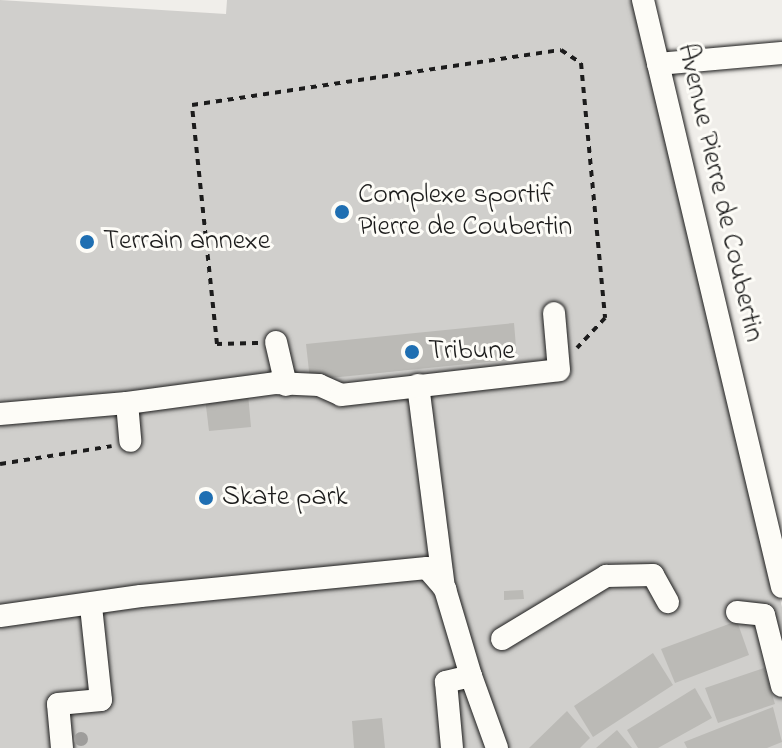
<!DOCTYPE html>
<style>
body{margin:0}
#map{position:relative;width:782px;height:748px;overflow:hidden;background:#f0eeea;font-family:"Indie Flower",sans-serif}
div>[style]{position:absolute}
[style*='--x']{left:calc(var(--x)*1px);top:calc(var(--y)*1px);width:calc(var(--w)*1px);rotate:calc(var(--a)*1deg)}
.green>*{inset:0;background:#d0cfcc}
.building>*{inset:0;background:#bbbab6}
.path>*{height:4px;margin-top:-2px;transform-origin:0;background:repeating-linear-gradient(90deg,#1c1c1c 0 6px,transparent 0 12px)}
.roads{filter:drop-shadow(0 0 2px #1c1c1c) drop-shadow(0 0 2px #1c1c1c)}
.minor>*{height:22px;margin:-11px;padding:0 11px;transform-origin:11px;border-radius:11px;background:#fdfcf7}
.trees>*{width:14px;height:14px;margin:-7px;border-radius:50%;background:#9e9d9b}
.dots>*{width:22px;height:22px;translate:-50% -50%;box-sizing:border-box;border:4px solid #fdfcf7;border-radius:50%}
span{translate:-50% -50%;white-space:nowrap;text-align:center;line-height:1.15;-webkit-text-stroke:6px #fdfcf7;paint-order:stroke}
.street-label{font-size:28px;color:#1c1c1c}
.poi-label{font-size:28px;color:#1c1c1c}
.left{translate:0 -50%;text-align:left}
</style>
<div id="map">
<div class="green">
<i style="clip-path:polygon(0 0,226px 14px,227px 0,632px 0,782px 607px,782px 748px,0 748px)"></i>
</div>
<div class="building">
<i style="clip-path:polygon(514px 323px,517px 359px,310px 380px,306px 344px)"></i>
<i style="clip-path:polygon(248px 394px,251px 427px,209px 431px,205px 398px)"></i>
<i style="clip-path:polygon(523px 590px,524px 599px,504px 600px,504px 591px)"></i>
<i style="clip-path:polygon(737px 621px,749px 655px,675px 683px,661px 649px)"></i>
<i style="clip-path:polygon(653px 653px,673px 685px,593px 737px,574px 706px)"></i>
<i style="clip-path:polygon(764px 668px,775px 704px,718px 723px,705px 688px)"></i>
<i style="clip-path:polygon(695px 688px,712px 718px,658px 748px,638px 748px,627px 730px)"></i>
<i style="clip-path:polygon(773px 707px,782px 742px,767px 748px,687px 748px,684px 742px)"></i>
<i style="clip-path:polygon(567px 711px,590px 738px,580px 748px,529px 748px)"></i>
<i style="clip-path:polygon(382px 718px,385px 748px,354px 748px,352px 721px)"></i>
<i style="clip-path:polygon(617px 730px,632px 748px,596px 748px)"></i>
</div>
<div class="path">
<i style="--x:258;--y:343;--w:41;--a:178.6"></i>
<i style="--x:217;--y:344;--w:240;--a:-96"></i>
<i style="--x:192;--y:105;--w:373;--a:-8.5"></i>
<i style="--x:561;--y:50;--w:24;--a:33"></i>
<i style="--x:581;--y:63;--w:256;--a:84.6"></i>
<i style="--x:605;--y:318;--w:41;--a:133"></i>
<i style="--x:0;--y:464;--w:113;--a:-9.1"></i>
</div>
<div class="roads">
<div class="minor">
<i style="--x:643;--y:0;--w:603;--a:76.68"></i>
<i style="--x:658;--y:64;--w:124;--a:-5.1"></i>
<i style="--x:276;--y:342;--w:44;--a:76.9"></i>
<i style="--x:418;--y:385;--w:204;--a:82.7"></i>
<i style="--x:127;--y:403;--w:149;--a:-7.7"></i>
<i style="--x:275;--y:383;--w:44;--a:2.6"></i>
<i style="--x:319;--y:385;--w:24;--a:24"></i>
<i style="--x:341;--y:395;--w:219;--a:-6.5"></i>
<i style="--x:559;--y:370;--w:57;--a:-95"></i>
<i style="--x:0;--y:414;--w:127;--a:-5"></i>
<i style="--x:127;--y:403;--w:38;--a:85"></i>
<i style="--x:737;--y:612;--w:27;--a:6"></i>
<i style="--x:764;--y:615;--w:73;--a:75.8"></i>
<i style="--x:0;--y:616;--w:142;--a:-8.1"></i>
<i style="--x:141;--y:596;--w:287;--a:-5.6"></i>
<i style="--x:427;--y:568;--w:28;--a:49"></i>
<i style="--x:445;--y:589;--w:91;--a:73.4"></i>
<i style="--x:471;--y:676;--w:26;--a:167"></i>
<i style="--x:446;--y:682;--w:66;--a:84.8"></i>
<i style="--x:502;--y:639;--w:122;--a:-31.2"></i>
<i style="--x:606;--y:576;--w:47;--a:-1.2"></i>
<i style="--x:653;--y:575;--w:31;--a:61"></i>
<i style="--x:471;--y:676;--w:77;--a:70.1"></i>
<i style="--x:62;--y:748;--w:44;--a:-95.2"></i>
<i style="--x:58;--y:704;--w:43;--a:-5.3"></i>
<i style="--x:101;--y:700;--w:94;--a:-96.1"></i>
</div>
</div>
<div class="trees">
<i style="left:81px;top:739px"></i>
</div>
<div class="dots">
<i style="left:342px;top:212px;background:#1f6fb2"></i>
<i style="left:87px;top:242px;background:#1f6fb2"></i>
<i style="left:412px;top:352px;background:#1f6fb2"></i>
<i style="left:206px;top:498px;background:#1f6fb2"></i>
</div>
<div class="street-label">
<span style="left:719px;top:193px;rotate:77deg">Avenue Pierre de Coubertin</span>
</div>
<div class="poi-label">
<span class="left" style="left:358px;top:212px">Complexe sportif<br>Pierre de Coubertin</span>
<span class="left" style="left:103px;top:242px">Terrain annexe</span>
<span class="left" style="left:428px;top:352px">Tribune</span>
<span class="left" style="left:222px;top:498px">Skate park</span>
</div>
</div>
